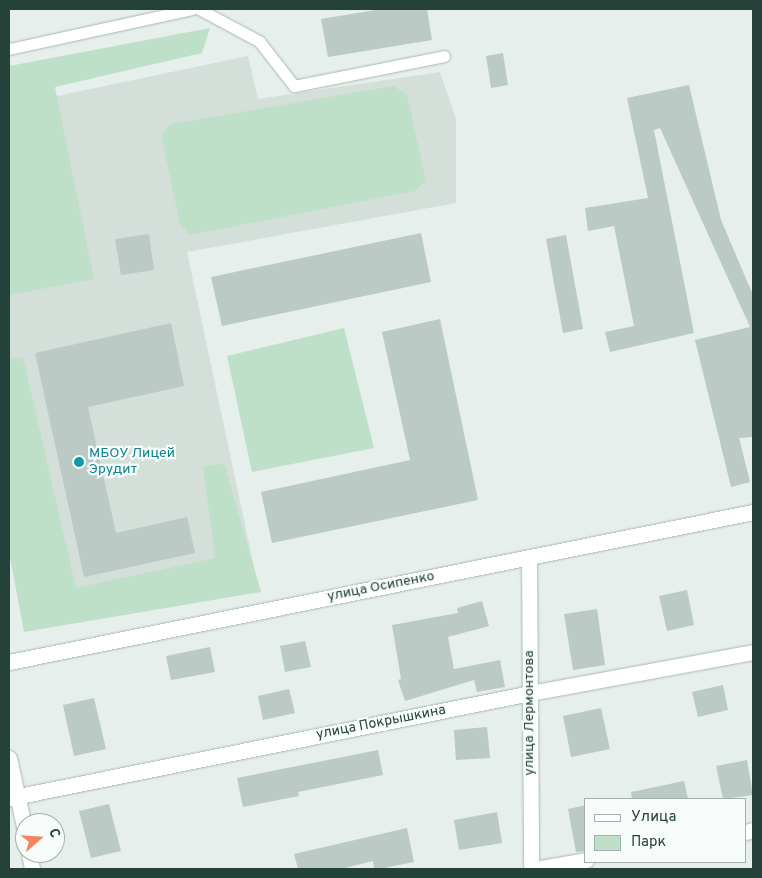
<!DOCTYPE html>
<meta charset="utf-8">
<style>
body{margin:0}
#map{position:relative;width:762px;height:878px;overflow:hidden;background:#e6efeb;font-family:Overpass,sans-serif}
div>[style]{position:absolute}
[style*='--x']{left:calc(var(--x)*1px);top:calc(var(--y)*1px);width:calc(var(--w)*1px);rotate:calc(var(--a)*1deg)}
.built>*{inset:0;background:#d4dfda}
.green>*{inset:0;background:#bfe0c8}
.building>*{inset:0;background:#bbcac4}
.roads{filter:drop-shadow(0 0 1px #a8b8b2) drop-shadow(0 0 1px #a8b8b2)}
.lane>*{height:11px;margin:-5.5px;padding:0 5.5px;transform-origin:5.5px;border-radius:5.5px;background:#fff}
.street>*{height:15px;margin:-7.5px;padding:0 7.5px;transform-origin:7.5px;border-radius:7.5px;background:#fff}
.secondary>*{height:15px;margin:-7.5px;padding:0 7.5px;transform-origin:7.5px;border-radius:7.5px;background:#fff}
.dots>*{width:14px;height:14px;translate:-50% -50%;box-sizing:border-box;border:2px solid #f7fbf9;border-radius:50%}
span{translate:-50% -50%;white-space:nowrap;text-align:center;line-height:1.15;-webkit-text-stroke:4.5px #f7fbf9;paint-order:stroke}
.culture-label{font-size:14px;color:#0d838f}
.left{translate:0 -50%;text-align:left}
.street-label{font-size:14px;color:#24423a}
.frame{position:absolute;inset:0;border:10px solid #24423a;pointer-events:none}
.legend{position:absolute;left:584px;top:798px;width:162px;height:65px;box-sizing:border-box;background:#f7fbf9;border:1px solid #a3b1ad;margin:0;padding:6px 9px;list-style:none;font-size:15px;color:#24423a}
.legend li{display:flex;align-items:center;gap:10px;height:25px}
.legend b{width:25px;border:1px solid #a3b1ad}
.north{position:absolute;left:15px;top:813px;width:50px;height:50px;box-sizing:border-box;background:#f7fbf9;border:1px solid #a3b1ad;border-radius:50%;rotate:71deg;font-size:14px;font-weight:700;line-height:20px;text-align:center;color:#24423a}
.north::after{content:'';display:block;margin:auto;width:18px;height:22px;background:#f4845f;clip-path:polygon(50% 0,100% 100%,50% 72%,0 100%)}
</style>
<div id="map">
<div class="built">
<i style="clip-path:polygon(248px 56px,258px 99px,440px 72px,456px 119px,456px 203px,187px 252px,254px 567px,34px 623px,9px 486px,9px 106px)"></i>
</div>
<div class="green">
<i style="clip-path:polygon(210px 28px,202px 53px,55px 87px,94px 279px,9px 295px,9px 66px)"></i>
<i style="clip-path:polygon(394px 86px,407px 95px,426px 181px,415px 191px,190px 235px,180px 224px,161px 136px,170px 124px)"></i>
<i style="clip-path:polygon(344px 328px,374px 448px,252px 472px,227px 356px)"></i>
<i style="clip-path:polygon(23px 357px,76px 588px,215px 558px,203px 467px,224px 463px,261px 592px,24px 632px,9px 552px,9px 360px)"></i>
</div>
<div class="building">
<i style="clip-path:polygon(382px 9px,427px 9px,432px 40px,328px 57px,321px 19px)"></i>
<i style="clip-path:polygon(503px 53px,508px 85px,491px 88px,486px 56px)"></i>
<i style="clip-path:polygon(689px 85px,721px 220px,753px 295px,753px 437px,739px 438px,750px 482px,731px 487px,695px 340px,750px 327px,660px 128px,654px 130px,694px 333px,610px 352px,605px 332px,634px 326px,614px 226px,588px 231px,585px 208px,648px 198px,627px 98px)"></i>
<i style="clip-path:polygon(421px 233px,431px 282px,222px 326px,211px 277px)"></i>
<i style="clip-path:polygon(149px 234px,154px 270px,121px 275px,115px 239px)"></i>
<i style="clip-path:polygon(566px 235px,583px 329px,563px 333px,546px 239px)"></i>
<i style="clip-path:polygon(440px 319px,478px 500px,272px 543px,261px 492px,410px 460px,382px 332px)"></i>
<i style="clip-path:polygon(171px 323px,184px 386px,88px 407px,116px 533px,187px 517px,195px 553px,84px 577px,35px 353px)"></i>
<i style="clip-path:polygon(687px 590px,694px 625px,667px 631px,659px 596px)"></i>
<i style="clip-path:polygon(482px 601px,489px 626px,448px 637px,454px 669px,500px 660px,505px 687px,477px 692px,474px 680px,405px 701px,398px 680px,401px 679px,392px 625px,458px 613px,457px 608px)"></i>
<i style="clip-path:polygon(597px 609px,605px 665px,573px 670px,564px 614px)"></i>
<i style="clip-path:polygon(305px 641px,311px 667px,285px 672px,280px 646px)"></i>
<i style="clip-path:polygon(210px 647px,215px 672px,171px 680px,166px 656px)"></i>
<i style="clip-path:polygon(723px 685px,728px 710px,698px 717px,692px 692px)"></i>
<i style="clip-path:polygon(289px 689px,295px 713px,263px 720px,258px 696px)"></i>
<i style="clip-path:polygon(94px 698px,106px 749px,74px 756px,63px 705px)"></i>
<i style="clip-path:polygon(601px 708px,610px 749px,571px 757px,563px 716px)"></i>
<i style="clip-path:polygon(487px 727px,490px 758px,456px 760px,454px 730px)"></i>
<i style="clip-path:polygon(378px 750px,383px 775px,298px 792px,299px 796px,243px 807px,237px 778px)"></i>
<i style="clip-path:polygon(747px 760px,753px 795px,723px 799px,716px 766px)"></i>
<i style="clip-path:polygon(684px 781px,688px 799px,632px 799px,631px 792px)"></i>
<i style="clip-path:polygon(109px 804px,121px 851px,91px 858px,79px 811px)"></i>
<i style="clip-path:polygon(586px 805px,586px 851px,576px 852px,568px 809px)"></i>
<i style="clip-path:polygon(497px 812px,502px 843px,459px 850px,454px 820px)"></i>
<i style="clip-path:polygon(407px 828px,414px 862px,379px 869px,374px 869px,373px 861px,341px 869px,298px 869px,294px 854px)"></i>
</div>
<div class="roads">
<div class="lane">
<i style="--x:199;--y:9;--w:68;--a:28.1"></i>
<i style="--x:259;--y:41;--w:57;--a:52.1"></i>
<i style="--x:294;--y:86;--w:153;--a:-11.3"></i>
<i style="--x:9;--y:49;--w:187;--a:-12.3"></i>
</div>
<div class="street">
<i style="--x:529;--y:557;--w:312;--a:89.6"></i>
<i style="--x:9;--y:662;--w:759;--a:-11.4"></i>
<i style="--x:9;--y:798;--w:531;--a:-11.39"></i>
<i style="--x:530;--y:693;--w:227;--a:-10.4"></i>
<i style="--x:746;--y:832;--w:7;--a:-16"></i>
<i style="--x:534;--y:869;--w:53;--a:-9.8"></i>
</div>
<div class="secondary">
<i style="--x:9;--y:758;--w:75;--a:77.6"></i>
<i style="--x:29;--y:853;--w:16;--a:79"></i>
</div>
</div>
<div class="dots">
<i style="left:79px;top:462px;background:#0f9aa8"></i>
</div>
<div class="culture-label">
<span class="left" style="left:89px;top:462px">МБОУ Лицей<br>Эрудит</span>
</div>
<div class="street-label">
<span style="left:381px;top:587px;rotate:-11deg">улица Осипенко</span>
<span style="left:530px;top:713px;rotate:-90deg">улица Лермонтова</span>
<span style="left:381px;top:723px;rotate:-11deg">улица Покрышкина</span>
</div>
<div class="frame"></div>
<ul class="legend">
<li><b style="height:6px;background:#fff"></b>Улица</li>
<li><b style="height:14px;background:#bfe0c8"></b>Парк</li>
</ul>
<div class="north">С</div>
</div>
